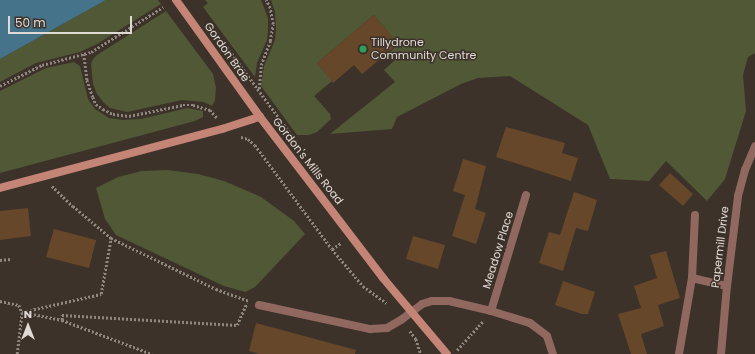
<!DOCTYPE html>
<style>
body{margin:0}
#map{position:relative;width:755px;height:354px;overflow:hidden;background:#3c322a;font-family:Poppins,sans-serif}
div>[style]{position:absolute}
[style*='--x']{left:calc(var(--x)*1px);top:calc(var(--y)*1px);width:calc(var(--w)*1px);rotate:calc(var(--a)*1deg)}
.green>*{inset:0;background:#505836}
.water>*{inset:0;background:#457389}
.building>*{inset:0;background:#66472a}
.path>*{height:2.5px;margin-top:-1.25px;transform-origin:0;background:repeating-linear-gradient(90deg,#8f8780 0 2px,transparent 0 4px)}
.street>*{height:8px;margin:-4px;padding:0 4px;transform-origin:4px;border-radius:4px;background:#91685f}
.secondary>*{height:8px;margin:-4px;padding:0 4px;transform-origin:4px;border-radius:4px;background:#c48476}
.dots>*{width:11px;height:11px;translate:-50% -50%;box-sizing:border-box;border:2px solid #3c322a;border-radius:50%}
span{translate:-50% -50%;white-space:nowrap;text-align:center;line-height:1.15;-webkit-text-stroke:3px #3c322a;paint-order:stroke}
.poi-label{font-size:11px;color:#e0dad5}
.left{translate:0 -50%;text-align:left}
.street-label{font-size:11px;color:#e0dad5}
.north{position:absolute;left:8px;top:306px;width:40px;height:40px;-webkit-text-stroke:3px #3c322a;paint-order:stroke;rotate:0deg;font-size:11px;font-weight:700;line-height:16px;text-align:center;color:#e0dad5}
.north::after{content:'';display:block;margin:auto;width:14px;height:18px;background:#e0dad5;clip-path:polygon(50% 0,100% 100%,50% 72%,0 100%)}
.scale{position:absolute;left:8px;top:16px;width:124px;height:18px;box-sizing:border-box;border:2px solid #e0dad5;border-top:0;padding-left:5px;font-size:12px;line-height:14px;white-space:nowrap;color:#e0dad5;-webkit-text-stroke:3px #3c322a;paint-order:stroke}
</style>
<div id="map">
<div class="green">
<i style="clip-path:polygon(106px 0,158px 0,161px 4px,97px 44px,80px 52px,36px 63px,0 82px,0 59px)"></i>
<i style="clip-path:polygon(205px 0,261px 0,268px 18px,268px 31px,267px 40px,257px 63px,255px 77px,203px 7px,208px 3px)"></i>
<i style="clip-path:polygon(271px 0,755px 0,755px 53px,748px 57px,743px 75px,746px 111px,725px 179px,707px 201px,666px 161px,649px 181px,610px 179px,588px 125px,510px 76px,478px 78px,461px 84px,397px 117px,392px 129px,330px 134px,395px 82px,384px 70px,394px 61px,388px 54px,398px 44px,374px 15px,317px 63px,332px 81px,314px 96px,330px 114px,331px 119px,317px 132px,309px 135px,297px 135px,261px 86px,264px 66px,275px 40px,276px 28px,275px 12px)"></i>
<i style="clip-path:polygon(166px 11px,213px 74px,216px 88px,215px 100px,212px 106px,204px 102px,182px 100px,127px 112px,110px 108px,104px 103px,97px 94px,93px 84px,91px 64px,93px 59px,97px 55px)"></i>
<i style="clip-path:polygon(74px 62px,80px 66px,88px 99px,95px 109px,109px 118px,123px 120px,141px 119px,187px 108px,203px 111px,203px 117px,195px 121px,0 173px,0 91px,46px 68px)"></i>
<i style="clip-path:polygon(167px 170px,198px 174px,224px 181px,261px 197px,294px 221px,305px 234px,255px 287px,245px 292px,224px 286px,116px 235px,105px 219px,96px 188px,118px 177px,142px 171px)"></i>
</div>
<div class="water">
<i style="clip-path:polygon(0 0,106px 0,0 59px)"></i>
</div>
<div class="building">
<i style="clip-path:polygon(374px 15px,398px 44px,362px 74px,354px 65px,333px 83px,317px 63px)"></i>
<i style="clip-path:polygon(506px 127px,565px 143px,562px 153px,578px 158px,571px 181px,496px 157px)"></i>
<i style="clip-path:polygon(463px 159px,486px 166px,475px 209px,486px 213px,476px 244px,452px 236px,465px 195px,453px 191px)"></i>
<i style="clip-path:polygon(670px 173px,693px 194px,683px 206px,659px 185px)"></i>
<i style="clip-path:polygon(574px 192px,597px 200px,588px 231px,576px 228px,563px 271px,539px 263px,549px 232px,560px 235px)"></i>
<i style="clip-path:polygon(28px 208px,31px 236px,0 240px,0 211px)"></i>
<i style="clip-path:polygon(54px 229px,96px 240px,89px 268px,46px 257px)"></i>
<i style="clip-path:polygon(413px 236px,445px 245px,438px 269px,406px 259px)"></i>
<i style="clip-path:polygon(666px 251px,680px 298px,658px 305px,664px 326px,641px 334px,647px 354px,631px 354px,618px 314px,641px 308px,634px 286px,657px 278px,650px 255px)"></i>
<i style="clip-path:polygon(563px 281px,595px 292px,588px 314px,582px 314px,555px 305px)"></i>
<i style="clip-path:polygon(256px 323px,356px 350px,355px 354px,259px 354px,249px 351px)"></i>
</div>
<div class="path">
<i style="--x:227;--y:47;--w:120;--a:53.8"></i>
<i style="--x:84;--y:54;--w:26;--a:83"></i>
<i style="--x:87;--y:80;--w:18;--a:71"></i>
<i style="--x:93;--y:97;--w:8;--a:67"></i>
<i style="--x:96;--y:104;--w:9;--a:36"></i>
<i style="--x:103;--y:109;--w:11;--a:27"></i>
<i style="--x:113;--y:114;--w:16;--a:7"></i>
<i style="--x:129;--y:116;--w:55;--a:-11.5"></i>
<i style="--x:183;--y:105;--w:10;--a:0"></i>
<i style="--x:193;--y:105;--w:18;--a:16"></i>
<i style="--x:210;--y:110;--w:12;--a:48"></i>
<i style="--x:0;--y:86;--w:47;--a:-26.6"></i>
<i style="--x:42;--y:65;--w:51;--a:-14.9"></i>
<i style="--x:91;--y:52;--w:85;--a:-32"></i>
<i style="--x:259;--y:89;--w:24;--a:-85"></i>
<i style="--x:261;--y:65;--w:26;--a:-69"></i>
<i style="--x:270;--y:41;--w:17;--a:-80"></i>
<i style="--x:273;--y:24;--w:16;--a:-101"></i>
<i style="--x:270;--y:8;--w:9;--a:-117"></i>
<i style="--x:241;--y:137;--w:7;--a:16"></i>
<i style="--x:248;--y:139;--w:9;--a:41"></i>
<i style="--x:255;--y:145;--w:129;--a:53.5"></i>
<i style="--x:332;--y:249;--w:48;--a:50"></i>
<i style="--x:363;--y:286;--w:29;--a:36"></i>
<i style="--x:52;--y:186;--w:29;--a:44"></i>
<i style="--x:73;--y:206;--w:50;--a:40.1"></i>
<i style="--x:111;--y:238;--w:117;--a:25.9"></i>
<i style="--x:216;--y:289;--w:35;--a:20"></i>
<i style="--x:332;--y:249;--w:11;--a:-34"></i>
<i style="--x:0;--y:260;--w:11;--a:-5"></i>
<i style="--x:0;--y:301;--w:19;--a:12"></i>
<i style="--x:19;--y:305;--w:8;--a:67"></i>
<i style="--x:22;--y:312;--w:41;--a:11.3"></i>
<i style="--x:62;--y:320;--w:96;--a:20.7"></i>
<i style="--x:62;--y:320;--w:5;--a:-90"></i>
<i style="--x:62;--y:315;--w:175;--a:3.3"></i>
<i style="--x:237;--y:325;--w:24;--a:-66"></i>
<i style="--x:410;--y:331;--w:10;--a:53"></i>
<i style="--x:416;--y:339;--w:16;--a:72"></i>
<i style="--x:457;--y:350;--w:39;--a:-48"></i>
<i style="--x:17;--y:354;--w:42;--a:-83.2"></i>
<i style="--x:22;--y:312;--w:81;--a:-12.8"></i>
<i style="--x:101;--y:294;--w:57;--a:-79.9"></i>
</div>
<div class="street">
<i style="--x:692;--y:278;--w:36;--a:13"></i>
<i style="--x:259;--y:305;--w:114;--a:12.2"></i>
<i style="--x:370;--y:329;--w:17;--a:-3"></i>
<i style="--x:387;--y:328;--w:16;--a:-30"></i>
<i style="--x:401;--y:320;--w:26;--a:-37"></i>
<i style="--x:422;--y:304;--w:10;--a:-17"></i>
<i style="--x:432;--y:301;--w:17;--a:0"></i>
<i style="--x:449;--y:301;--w:43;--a:13.4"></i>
<i style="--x:491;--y:311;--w:41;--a:17.1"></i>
<i style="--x:530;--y:323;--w:21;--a:37"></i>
<i style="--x:547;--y:336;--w:19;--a:72"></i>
<i style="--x:491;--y:311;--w:121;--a:-73.2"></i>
<i style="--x:679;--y:354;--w:77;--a:-80.3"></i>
<i style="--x:692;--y:278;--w:63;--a:-87.3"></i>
<i style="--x:721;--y:354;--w:68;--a:-85"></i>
<i style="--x:727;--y:286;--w:91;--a:-83"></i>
<i style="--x:738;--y:196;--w:27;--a:-75"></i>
<i style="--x:745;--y:170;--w:26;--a:-67"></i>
</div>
<div class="secondary">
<i style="--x:176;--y:0;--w:144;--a:54.3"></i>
<i style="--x:260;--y:117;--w:203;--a:52.6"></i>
<i style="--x:383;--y:278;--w:99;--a:49.9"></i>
<i style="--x:0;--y:188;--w:230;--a:-14.9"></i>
<i style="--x:222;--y:129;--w:40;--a:-18"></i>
</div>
<div class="dots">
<i style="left:363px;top:49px;background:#2e9e5b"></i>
</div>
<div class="poi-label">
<span class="left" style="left:371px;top:49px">Tillydrone<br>Community Centre</span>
</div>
<div class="street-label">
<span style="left:227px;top:52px;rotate:55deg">Gordon Brae</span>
<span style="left:308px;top:161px;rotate:52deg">Gordon's Mills Road</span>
<span style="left:720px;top:247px;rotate:-83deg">Papermill Drive</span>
<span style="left:498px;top:250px;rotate:-73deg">Meadow Place</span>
</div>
<div class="north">N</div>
<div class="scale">50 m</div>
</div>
